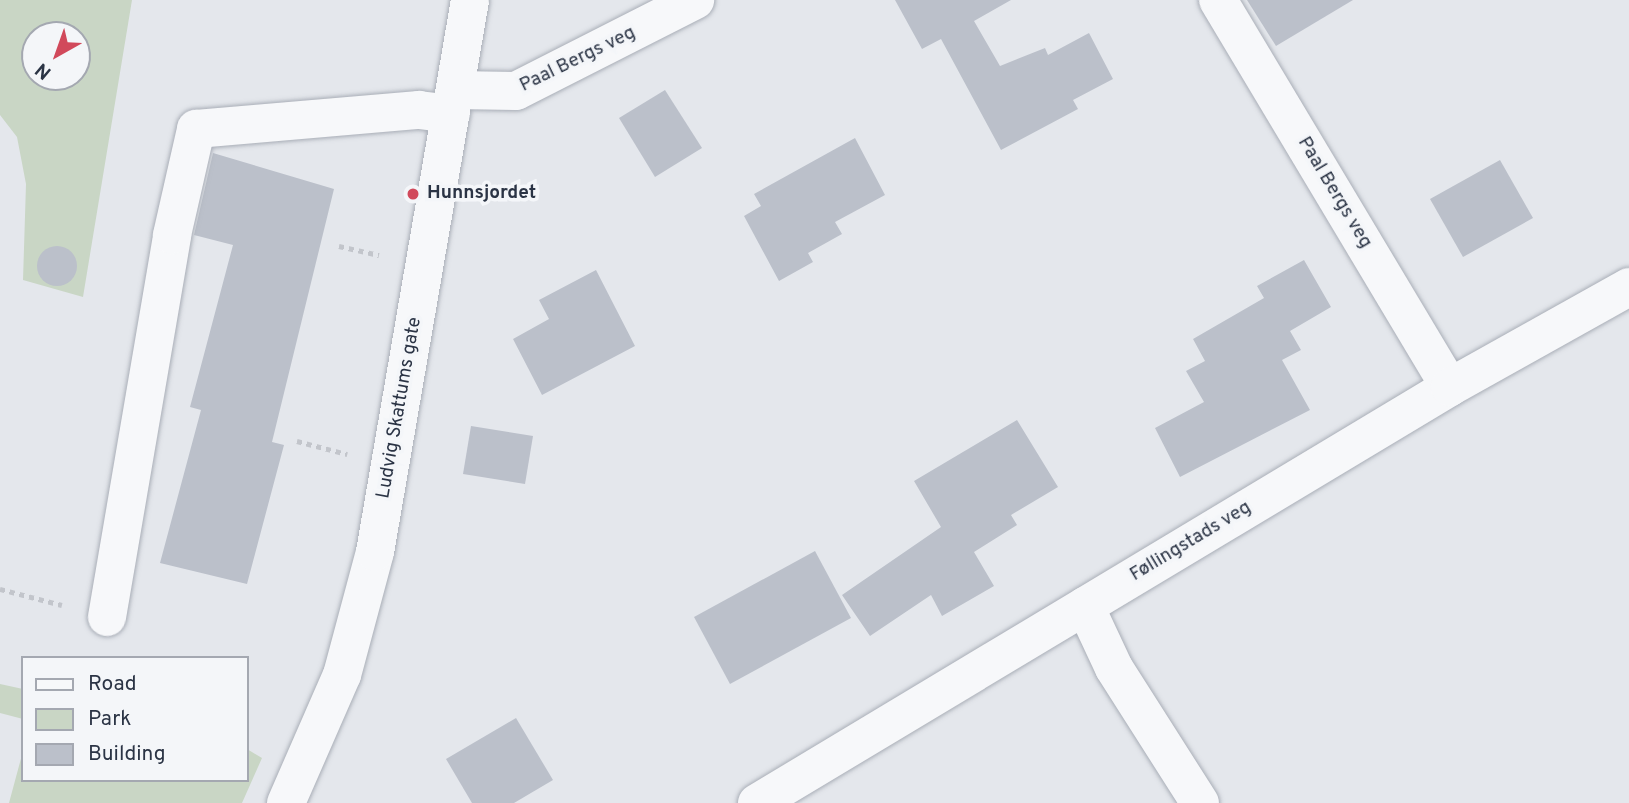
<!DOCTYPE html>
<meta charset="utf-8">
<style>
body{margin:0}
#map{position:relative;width:1629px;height:803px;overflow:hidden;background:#e4e7ec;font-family:Overpass,sans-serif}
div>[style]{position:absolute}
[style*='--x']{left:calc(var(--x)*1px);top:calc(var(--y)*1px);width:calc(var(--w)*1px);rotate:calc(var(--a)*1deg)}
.green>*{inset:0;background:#c9d6c5}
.building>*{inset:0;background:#bbc0ca}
.round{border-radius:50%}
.path>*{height:4.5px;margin-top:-2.25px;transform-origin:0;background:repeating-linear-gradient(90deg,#c2c5cb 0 5px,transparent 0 10px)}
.roads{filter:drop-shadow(0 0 2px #a9aeb7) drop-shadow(0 0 2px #a9aeb7)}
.minor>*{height:38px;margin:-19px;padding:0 19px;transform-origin:19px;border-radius:19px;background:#f7f8fa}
.dots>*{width:19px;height:19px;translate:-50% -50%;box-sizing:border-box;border:4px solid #f4f6f9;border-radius:50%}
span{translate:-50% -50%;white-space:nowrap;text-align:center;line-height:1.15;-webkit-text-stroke:7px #f4f6f9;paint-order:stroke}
.street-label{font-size:19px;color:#2b3445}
.poi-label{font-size:19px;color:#2b3445;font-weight:700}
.left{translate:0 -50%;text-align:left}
.legend{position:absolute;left:21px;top:656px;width:228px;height:126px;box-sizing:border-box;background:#f4f6f9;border:2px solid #a4a8b1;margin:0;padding:9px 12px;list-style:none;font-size:21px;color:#2b3445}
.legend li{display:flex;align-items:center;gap:14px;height:35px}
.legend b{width:35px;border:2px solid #a4a8b1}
.north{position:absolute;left:21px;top:21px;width:70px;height:70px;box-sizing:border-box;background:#f4f6f9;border:2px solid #a4a8b1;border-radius:50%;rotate:220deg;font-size:19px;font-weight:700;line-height:28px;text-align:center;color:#2b3445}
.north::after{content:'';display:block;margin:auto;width:24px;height:32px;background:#d1495b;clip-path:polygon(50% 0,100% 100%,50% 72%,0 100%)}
</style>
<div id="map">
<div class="green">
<i style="clip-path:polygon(evenodd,0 0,132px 0,83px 297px,23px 280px,26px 184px,17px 137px,0 115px,0 0,35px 35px,77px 35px,77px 77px,35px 77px,35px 35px)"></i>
<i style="clip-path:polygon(0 684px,23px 689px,23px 719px,0 713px)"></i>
<i style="clip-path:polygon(247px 749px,262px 758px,242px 803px,9px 803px,23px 751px,23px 780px,247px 780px)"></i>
</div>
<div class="building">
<i style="clip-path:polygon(895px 0,1011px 0,974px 21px,1000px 66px,1045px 48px,1048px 55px,1089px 33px,1113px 79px,1073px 100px,1078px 109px,1001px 150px,941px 39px,922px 49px)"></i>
<i style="clip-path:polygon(1247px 0,1353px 0,1276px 46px)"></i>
<i style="clip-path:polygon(665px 90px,702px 148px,655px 177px,619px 118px)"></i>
<i style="clip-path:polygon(855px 138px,885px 195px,835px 222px,842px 234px,808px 253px,813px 262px,779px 281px,744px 216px,761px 206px,754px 194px)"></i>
<i style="clip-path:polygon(213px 153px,334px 189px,272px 442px,284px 445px,247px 584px,160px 563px,201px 410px,190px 407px,233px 245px,194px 235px)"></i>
<i style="clip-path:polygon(1500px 160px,1533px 218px,1463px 257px,1430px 199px)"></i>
<i class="round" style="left:37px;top:246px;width:40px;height:40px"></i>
<i style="clip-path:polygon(1304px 260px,1331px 307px,1290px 331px,1301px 350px,1282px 360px,1310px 410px,1180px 477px,1155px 428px,1204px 402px,1186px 371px,1205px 361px,1193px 339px,1264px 298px,1257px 286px)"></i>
<i style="clip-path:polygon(596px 270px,635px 346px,542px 395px,513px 339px,549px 319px,539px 300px)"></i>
<i style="clip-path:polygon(1017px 420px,1058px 487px,1011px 515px,1017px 525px,974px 552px,994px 586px,942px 616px,931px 595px,870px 636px,842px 595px,941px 527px,914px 481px)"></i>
<i style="clip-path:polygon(471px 426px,533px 436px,525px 484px,463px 474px)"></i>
<i style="clip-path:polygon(815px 551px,851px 618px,730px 684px,694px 617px)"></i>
<i style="clip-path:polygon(516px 718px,553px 780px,514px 803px,472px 803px,446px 759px)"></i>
</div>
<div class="path">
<i style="--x:339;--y:246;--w:41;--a:12.7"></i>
<i style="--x:297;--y:441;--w:52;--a:14.6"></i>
<i style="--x:0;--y:589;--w:64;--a:14.5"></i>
</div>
<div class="roads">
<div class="minor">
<i style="--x:1218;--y:0;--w:451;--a:59.1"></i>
<i style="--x:455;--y:90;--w:61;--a:0.9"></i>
<i style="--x:516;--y:91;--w:201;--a:-26.9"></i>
<i style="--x:1085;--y:606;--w:68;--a:64.9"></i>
<i style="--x:1114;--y:668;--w:160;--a:57.5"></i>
<i style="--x:107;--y:617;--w:387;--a:-80.3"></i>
<i style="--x:172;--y:235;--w:109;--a:-77.2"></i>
<i style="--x:196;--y:129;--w:224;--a:-4.9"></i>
<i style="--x:419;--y:110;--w:32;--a:7"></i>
<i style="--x:286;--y:803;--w:140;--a:-66.4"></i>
<i style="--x:342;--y:675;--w:127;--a:-75"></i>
<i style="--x:375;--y:552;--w:560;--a:-80.23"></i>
<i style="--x:757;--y:803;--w:808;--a:-30.98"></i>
<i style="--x:1450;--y:387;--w:205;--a:-29.2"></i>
</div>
</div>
<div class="dots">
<i style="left:413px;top:194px;background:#d1495b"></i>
</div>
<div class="street-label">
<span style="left:578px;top:60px;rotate:-26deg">Paal Bergs veg</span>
<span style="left:1334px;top:193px;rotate:59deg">Paal Bergs veg</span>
<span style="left:400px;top:408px;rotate:-80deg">Ludvig Skattums gate</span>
<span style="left:1191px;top:542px;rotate:-31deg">Føllingstads veg</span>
</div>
<div class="poi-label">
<span class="left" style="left:427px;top:194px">Hunnsjordet</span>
</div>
<ul class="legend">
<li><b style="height:9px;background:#f7f8fa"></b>Road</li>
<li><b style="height:19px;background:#c9d6c5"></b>Park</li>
<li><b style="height:19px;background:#bbc0ca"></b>Building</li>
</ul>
<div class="north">N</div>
</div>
